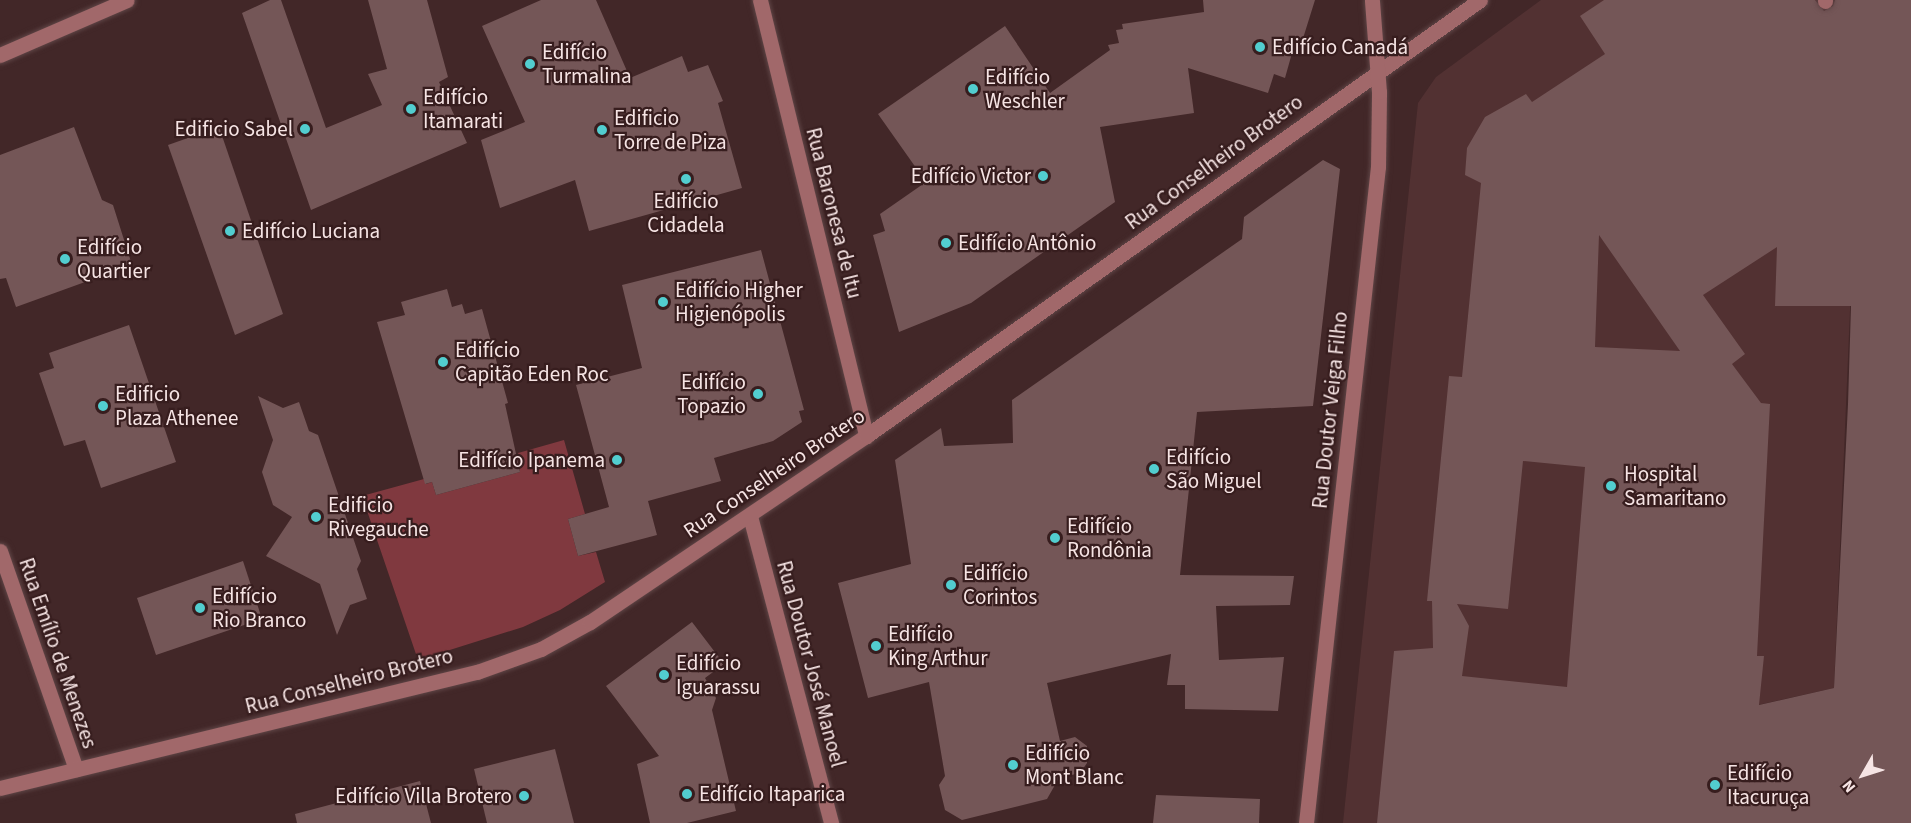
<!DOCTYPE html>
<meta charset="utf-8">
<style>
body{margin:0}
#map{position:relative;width:1911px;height:823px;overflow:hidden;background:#422728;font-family:"Source Sans 3",sans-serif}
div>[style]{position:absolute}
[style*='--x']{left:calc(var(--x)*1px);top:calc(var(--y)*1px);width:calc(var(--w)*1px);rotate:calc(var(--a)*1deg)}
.built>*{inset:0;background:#523132}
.green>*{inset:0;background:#80393f}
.building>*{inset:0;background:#745657}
.roads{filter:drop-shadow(0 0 2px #5f4546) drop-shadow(0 0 2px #5f4546)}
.minor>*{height:15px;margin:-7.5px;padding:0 7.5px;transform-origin:7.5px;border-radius:7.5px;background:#a1686a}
.dots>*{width:16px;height:16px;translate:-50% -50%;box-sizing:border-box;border:3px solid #371d1e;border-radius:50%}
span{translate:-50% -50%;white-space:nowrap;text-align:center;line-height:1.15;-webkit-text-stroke:4.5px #371d1e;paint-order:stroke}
.poi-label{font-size:21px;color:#f6e4e4}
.left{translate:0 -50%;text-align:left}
.right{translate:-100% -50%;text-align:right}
.street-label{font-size:21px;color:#f6e4e4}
.north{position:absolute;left:1833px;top:745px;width:60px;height:60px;-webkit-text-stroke:4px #371d1e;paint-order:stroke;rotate:231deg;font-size:16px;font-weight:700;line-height:24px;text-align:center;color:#f6e4e4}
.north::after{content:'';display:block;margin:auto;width:21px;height:27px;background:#f6e4e4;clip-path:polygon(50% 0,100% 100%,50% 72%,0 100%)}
</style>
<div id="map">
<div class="built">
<i style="clip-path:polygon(1541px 0,1911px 0,1851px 287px,1834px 688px,1736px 710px,1591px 823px,1343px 823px,1418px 103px,1436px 77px)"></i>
</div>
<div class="green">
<i style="clip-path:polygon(564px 440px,585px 514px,568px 519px,578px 556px,596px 552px,605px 582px,560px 610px,523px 627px,418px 660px,362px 496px,424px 479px,426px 484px,432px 482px,436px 495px,520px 472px,518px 453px)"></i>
</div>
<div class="building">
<i style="clip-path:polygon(270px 0,281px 0,326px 128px,382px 105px,368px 74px,387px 69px,368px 0,427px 0,448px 77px,439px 82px,467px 143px,311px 210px,242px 13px)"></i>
<i style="clip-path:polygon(541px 0,596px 0,630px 78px,682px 56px,688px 72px,708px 65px,723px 101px,718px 103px,742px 188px,589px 231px,575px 180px,500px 208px,481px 140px,525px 122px,482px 26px)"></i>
<i style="clip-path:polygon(1203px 0,1315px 0,1300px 48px,1294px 46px,1285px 78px,1274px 74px,1268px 93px,1188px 68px,1194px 113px,1100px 127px,1115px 202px,971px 303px,899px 332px,873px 235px,885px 231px,880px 214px,926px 182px,878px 114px,1005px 26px,1050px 93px,1110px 50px,1108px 45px,1119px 43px,1116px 30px,1123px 29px,1122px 24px,1204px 12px)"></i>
<i style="clip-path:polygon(evenodd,1604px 0,1815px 0,1824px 11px,1833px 6px,1835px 0,1911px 0,1911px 823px,1377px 823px,1394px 651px,1433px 648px,1432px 601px,1427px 601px,1449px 376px,1462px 377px,1481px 183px,1465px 175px,1467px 148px,1485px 117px,1526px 94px,1532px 102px,1605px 54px,1580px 16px,1604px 0,1599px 235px,1680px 351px,1595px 347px,1599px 235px,1604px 0,1777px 247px,1775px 306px,1851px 306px,1848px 404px,1834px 688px,1759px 705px,1764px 656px,1757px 656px,1770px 404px,1761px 403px,1732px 364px,1745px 354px,1703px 295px,1777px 247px,1604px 0,1523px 461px,1585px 467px,1567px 687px,1462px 676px,1469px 626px,1457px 604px,1508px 609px,1523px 461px)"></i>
<i style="clip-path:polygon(74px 127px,102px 200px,113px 205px,132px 265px,16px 307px,6px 278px,0 279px,0 155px)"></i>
<i style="clip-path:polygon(219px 127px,283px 314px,235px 335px,168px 145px)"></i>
<i style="clip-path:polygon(1323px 160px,1340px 169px,1313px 406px,1197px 412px,1180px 575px,1294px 576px,1290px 605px,1216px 606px,1219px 660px,1284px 657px,1278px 711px,1185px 709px,1185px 685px,1167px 685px,1171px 654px,1047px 683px,1060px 741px,1075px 737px,1087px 746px,1087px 763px,1080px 773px,1059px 778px,1047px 799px,962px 820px,945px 810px,939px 785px,945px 776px,929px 682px,868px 698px,838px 583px,911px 564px,895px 460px,941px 428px,944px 446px,1013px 443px,1012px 400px,1242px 239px,1244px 217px)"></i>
<i style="clip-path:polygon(761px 250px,804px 410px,799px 411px,802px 422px,773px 441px,714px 458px,721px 481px,648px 501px,657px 535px,578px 556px,568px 519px,609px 507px,576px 385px,642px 368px,622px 285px)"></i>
<i style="clip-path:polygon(447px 289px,452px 307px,462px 304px,465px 314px,482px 309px,508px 403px,505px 404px,520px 472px,436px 495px,432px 482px,425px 484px,377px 322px,405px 315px,401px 302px)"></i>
<i style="clip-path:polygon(129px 325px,176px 462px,101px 488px,85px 440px,64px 446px,39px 373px,54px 368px,49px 353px)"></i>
<i style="clip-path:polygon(258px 396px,283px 408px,299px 402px,309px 431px,318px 435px,361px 561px,357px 569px,367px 599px,350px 605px,337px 635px,320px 584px,266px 556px,292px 517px,273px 505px,262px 472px,273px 440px)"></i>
<i style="clip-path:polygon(243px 561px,262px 619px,156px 655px,137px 598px)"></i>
<i style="clip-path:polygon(692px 622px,724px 664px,705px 678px,716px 698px,712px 710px,736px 811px,687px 823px,650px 823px,637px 764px,659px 756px,606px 686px)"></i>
<i style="clip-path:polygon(555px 749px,574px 823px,487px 823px,474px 769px)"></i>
<i style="clip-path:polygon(420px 781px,431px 823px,297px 823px,295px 814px)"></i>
<i style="clip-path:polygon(1156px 795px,1260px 799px,1259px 823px,1153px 823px)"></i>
</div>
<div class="roads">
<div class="minor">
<i style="--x:760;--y:0;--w:449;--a:76.3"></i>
<i style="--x:1825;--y:0;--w:1;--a:90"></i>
<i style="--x:0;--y:55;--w:138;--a:-23.4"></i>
<i style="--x:750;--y:516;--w:318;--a:75.2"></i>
<i style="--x:0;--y:551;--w:231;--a:70.8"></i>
<i style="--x:0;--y:788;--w:491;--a:-13.7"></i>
<i style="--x:477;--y:672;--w:68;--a:-19.8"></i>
<i style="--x:541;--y:649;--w:56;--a:-28.9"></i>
<i style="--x:590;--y:622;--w:333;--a:-34"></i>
<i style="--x:866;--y:436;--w:753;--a:-35.38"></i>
<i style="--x:1306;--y:823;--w:660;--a:-83.74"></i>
<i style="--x:1378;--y:167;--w:75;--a:-89.2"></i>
<i style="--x:1379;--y:92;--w:92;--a:-94.4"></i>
</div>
</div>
<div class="dots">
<i style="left:1260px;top:47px;background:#52cdcf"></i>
<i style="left:530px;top:64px;background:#52cdcf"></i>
<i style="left:973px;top:89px;background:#52cdcf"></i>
<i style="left:411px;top:109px;background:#52cdcf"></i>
<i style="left:305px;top:129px;background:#52cdcf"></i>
<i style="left:602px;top:130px;background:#52cdcf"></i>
<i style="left:1043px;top:176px;background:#52cdcf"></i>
<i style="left:686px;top:179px;background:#52cdcf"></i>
<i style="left:230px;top:231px;background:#52cdcf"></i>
<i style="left:946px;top:243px;background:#52cdcf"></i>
<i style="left:65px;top:259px;background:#52cdcf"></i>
<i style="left:663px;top:302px;background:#52cdcf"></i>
<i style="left:443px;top:362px;background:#52cdcf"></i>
<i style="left:758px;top:394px;background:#52cdcf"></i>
<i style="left:103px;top:406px;background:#52cdcf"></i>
<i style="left:617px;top:460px;background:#52cdcf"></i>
<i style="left:1154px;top:469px;background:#52cdcf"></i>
<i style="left:1611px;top:486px;background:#52cdcf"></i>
<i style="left:316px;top:517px;background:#52cdcf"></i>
<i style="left:1055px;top:538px;background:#52cdcf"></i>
<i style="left:951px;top:585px;background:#52cdcf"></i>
<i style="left:200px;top:608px;background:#52cdcf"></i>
<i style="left:876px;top:646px;background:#52cdcf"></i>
<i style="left:664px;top:675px;background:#52cdcf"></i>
<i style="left:1013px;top:765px;background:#52cdcf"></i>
<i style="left:1715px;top:785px;background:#52cdcf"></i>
<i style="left:687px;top:794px;background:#52cdcf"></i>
<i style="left:524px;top:796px;background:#52cdcf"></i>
</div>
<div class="poi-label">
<span class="left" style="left:1272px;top:47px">Edifício Canadá</span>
<span class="left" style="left:542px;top:64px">Edifício<br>Turmalina</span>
<span class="left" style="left:985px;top:89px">Edifício<br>Weschler</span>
<span class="left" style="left:423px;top:109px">Edifício<br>Itamarati</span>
<span class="left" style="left:614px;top:130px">Edificio<br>Torre de Piza</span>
<span class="right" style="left:293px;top:129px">Edificio Sabel</span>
<span class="right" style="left:1031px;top:176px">Edifício Victor</span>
<span style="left:686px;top:213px">Edifício<br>Cidadela</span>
<span class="left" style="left:242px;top:231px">Edifício Luciana</span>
<span class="left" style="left:958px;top:243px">Edifício Antônio</span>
<span class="left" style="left:77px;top:259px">Edifício<br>Quartier</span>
<span class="left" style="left:675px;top:302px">Edifício Higher<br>Higienópolis</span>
<span class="left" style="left:455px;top:362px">Edifício<br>Capitão Eden Roc</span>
<span class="right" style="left:746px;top:394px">Edifício<br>Topazio</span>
<span class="left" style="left:115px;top:406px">Edificio<br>Plaza Athenee</span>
<span class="left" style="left:1166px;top:469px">Edifício<br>São Miguel</span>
<span class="right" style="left:605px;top:460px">Edifício Ipanema</span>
<span class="left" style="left:1624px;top:486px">Hospital<br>Samaritano</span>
<span class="left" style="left:328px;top:517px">Edificio<br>Rivegauche</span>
<span class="left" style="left:1067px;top:538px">Edifício<br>Rondônia</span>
<span class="left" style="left:963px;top:585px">Edifício<br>Corintos</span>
<span class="left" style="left:212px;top:608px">Edifício<br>Rio Branco</span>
<span class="left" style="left:888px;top:646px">Edifício<br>King Arthur</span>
<span class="left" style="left:676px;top:675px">Edifício<br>Iguarassu</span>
<span class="left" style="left:1025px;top:765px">Edifício<br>Mont Blanc</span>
<span class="left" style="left:1727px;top:785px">Edifício<br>Itacuruça</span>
<span class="left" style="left:699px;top:794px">Edifício Itaparica</span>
<span class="right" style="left:512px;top:796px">Edifício Villa Brotero</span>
</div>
<div class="street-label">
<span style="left:1214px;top:162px;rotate:-36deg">Rua Conselheiro Brotero</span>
<span style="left:834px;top:213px;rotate:76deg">Rua Baronesa de Itu</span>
<span style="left:1330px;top:410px;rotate:-84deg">Rua Doutor Veiga Filho</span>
<span style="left:774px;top:473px;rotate:-34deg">Rua Conselheiro Brotero</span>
<span style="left:58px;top:653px;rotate:71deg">Rua Emílio de Menezes</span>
<span style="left:811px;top:664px;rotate:75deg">Rua Doutor José Manoel</span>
<span style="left:349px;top:681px;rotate:-14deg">Rua Conselheiro Brotero</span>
</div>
<div class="north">N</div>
</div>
